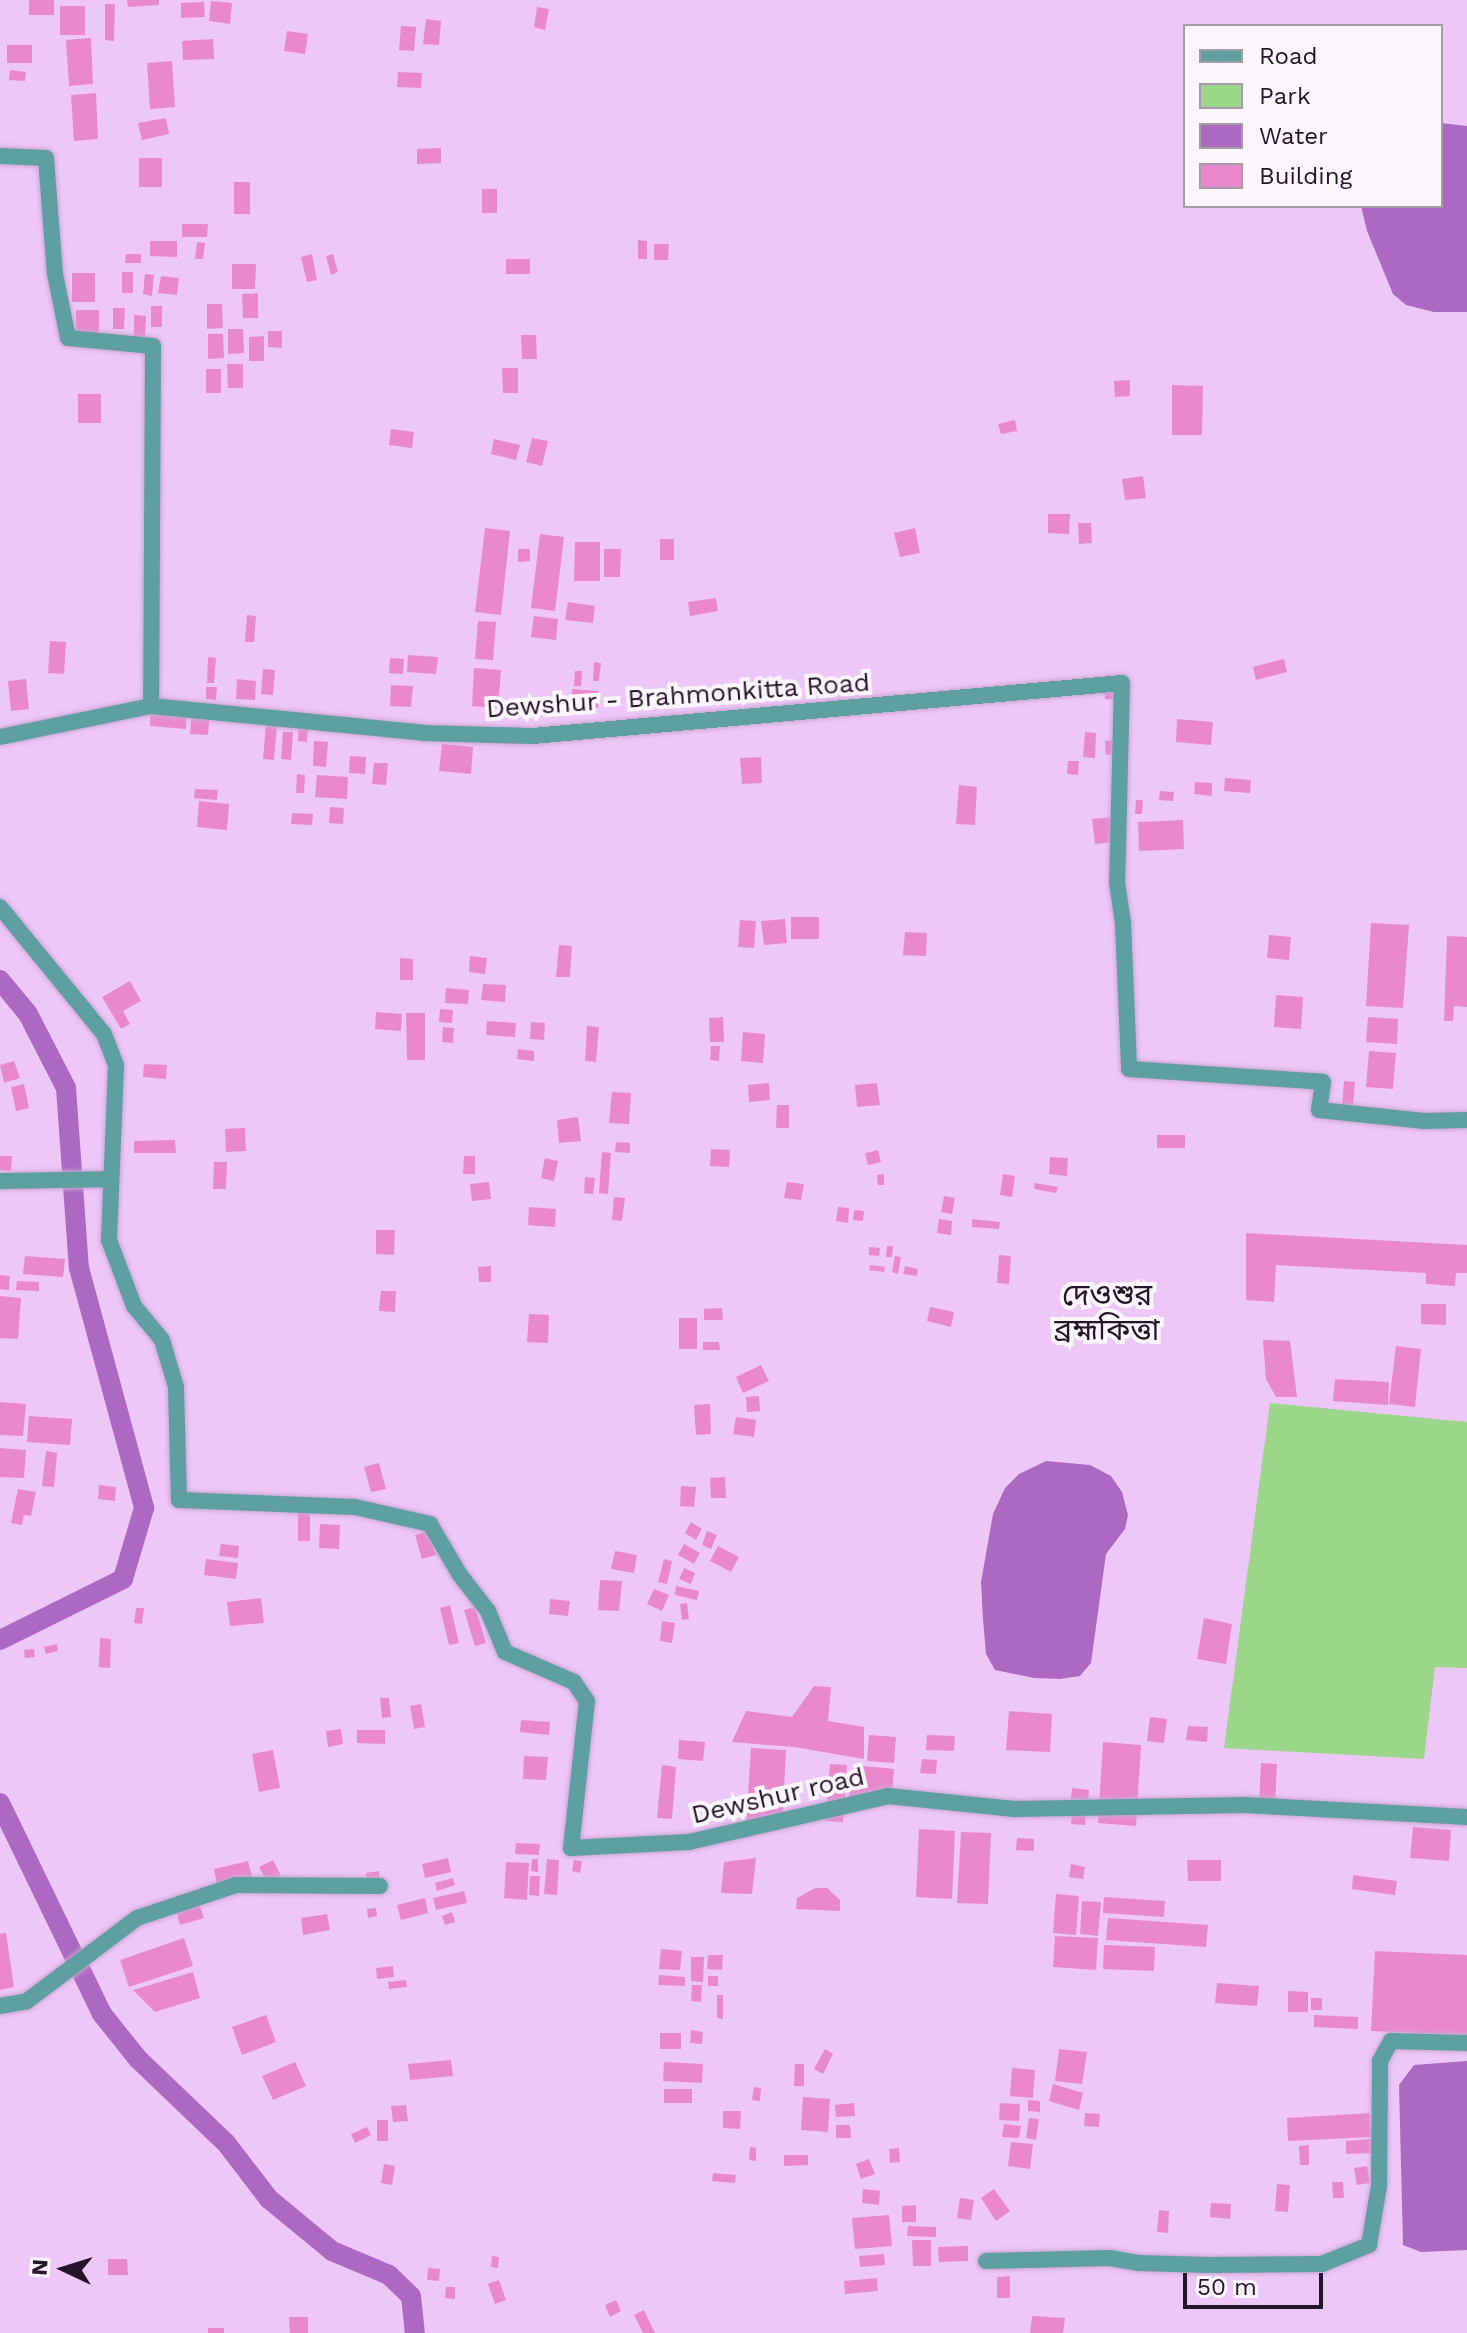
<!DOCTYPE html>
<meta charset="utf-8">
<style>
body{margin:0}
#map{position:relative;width:1467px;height:2333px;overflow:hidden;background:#eec7f9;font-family:"Work Sans","Noto Sans Bengali",sans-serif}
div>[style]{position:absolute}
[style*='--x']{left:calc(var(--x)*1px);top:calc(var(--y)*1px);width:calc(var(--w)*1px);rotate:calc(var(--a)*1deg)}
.green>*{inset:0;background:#9cd68a}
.water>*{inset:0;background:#ad69c1}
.canal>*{height:20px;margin:-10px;padding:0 10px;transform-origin:10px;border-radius:10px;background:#ad69c1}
.building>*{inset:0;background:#ea88ce}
.roads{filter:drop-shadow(0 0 2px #caa7d4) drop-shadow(0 0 2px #caa7d4)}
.minor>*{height:16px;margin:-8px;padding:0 8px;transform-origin:8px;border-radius:8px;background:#5e9fa1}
span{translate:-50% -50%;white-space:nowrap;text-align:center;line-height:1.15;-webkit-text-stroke:8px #fbf6fc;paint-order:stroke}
.street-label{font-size:26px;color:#26142b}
.quarter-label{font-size:30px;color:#26142b}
.legend{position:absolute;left:1183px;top:24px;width:260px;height:184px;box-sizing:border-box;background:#fbf6fc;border:2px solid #a69ca8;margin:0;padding:10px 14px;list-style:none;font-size:24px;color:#26142b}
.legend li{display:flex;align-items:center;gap:16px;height:40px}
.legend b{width:40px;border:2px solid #a69ca8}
.north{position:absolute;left:24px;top:2229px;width:80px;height:80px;-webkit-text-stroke:6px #fbf6fc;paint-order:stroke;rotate:274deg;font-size:22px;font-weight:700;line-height:32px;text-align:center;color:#26142b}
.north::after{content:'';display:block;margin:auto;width:28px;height:36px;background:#26142b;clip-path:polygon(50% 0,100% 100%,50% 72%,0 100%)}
.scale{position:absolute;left:1183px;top:2273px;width:140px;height:36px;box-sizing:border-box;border:4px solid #26142b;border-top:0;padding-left:10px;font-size:24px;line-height:28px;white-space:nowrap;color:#26142b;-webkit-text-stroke:6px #fbf6fc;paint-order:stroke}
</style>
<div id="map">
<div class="green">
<i style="clip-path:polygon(1270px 1403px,1467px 1422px,1467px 1668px,1435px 1667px,1424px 1759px,1224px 1748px)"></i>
</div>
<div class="water">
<i style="clip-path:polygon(1441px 123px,1467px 126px,1467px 312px,1434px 312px,1406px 305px,1393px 294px,1367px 231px,1361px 206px,1441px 206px)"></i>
<i style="clip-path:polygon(1046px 1461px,1090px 1465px,1111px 1476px,1122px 1492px,1128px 1515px,1125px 1529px,1106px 1554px,1091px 1663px,1080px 1676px,1060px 1679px,1034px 1678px,995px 1670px,986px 1654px,983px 1619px,981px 1582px,993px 1514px,1005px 1488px,1019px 1474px)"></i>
<i style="clip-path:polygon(1467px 2061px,1467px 2250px,1421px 2252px,1403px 2245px,1399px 2085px,1414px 2065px)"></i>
</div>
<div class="canal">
<i style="--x:0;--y:980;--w:44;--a:50.5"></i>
<i style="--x:28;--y:1014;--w:83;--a:62.8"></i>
<i style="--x:66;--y:1088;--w:180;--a:85.9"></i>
<i style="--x:79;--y:1268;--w:249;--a:74.8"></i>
<i style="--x:144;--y:1508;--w:74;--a:106.5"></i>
<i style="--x:123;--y:1579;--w:137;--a:153.6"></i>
<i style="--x:0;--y:1803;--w:234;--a:64.2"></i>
<i style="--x:102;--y:2014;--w:58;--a:51.3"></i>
<i style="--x:138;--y:2059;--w:122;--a:43.7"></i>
<i style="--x:226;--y:2143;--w:71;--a:52.5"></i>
<i style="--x:269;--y:2199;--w:82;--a:39.5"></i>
<i style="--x:332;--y:2251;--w:62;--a:22.8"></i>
<i style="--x:389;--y:2275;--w:30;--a:44"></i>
<i style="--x:411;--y:2296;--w:37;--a:84"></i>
</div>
<div class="building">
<i style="clip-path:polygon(29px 0,54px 0,54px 15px,29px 15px)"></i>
<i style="clip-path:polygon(127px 0,159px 0,159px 5px,128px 7px)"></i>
<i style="clip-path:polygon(211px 1px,232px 3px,230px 24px,209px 21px)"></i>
<i style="clip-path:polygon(204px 2px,205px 17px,181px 18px,181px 3px)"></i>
<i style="clip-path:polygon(105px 4px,115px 4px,114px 41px,105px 40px)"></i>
<i style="clip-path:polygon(60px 6px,85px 6px,85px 35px,60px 35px)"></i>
<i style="clip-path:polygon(537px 7px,549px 9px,545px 30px,534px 27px)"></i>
<i style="clip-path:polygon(426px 19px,441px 21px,439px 45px,423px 44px)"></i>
<i style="clip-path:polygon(401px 26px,416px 27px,414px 51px,399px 50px)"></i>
<i style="clip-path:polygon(287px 31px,308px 34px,305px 54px,284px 51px)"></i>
<i style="clip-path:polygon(91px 38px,93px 84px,69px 86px,66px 40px)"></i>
<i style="clip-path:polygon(213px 39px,214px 59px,183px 60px,182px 41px)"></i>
<i style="clip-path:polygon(7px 45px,32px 45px,32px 63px,7px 63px)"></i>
<i style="clip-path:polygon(172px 61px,175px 107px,150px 109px,147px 63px)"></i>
<i style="clip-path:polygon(10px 70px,26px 72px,25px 81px,9px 80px)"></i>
<i style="clip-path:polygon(398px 72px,422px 73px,421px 88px,397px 87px)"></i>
<i style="clip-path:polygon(96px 93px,98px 139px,74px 141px,71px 95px)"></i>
<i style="clip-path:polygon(166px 118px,169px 134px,142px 140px,138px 123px)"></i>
<i style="clip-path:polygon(441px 148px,441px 163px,417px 164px,417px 149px)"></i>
<i style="clip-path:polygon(139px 158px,162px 158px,162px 187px,139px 187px)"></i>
<i style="clip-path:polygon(234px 182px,250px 182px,250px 214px,234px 214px)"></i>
<i style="clip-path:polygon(482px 189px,497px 189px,497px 213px,482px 213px)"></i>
<i style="clip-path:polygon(182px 224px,208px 224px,207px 237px,182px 237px)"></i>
<i style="clip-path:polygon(638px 240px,647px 241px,647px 259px,638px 259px)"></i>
<i style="clip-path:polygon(150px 241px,177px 241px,177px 257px,150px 256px)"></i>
<i style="clip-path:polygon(197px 242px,205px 243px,203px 259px,195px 259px)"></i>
<i style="clip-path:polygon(654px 244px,669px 244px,668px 260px,654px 260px)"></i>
<i style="clip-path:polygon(126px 254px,141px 254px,141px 263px,125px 263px)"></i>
<i style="clip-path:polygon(312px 254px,317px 280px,307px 282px,301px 257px)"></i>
<i style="clip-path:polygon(333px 254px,338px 272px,331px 275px,326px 256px)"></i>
<i style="clip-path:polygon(506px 259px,530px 259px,530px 274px,506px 274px)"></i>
<i style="clip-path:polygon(232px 264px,256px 264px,255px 289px,232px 289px)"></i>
<i style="clip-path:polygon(122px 272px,133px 272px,133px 293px,122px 293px)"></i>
<i style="clip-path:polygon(72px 273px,95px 273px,95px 302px,72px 302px)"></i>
<i style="clip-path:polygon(145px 274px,154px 275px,152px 296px,143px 294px)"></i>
<i style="clip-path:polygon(161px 276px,179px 278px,177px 295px,158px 293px)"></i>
<i style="clip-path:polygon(258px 293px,258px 318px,243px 318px,242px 294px)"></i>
<i style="clip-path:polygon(207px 304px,222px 304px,223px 328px,207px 329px)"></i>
<i style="clip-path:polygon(151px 306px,162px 306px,162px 327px,151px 327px)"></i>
<i style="clip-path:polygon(113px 308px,125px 308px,124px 329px,113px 329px)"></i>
<i style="clip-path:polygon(76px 310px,99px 310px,99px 339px,76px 339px)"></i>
<i style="clip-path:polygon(134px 315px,146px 316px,145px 337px,134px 337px)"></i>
<i style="clip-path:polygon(228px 329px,243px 329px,244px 353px,228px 354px)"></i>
<i style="clip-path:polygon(268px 331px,282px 331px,282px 348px,268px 347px)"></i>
<i style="clip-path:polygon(208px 334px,223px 334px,224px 358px,208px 359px)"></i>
<i style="clip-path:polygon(521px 335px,536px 335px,537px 359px,522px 359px)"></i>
<i style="clip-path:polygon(264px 336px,264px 361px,249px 361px,249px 337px)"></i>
<i style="clip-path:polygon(227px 364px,243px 364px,243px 388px,228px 388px)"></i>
<i style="clip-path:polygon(502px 368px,518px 368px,518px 393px,503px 393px)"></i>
<i style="clip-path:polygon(206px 369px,221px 369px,221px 393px,206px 393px)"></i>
<i style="clip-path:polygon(1130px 380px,1130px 396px,1115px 397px,1114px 381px)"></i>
<i style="clip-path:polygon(1172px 385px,1203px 386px,1202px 435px,1172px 435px)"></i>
<i style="clip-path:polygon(78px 394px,101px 394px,101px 423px,78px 423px)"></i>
<i style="clip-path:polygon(1015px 420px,1017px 431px,1001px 434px,998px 424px)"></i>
<i style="clip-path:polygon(391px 429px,414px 432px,412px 448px,389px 445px)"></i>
<i style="clip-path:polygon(532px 438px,548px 441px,542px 466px,526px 462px)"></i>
<i style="clip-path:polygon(494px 439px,520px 445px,516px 460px,491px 454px)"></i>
<i style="clip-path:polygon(1143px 476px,1146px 498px,1125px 500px,1122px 479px)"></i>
<i style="clip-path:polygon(1048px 514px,1070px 514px,1069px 534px,1048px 533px)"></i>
<i style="clip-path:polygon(1078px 523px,1091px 523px,1092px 543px,1079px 544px)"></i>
<i style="clip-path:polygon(485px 528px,510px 531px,501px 615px,475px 612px)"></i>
<i style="clip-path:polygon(915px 528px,920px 553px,900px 557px,894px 533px)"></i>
<i style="clip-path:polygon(540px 534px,564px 537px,555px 611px,531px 608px)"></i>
<i style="clip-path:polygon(660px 539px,674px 539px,674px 560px,660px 560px)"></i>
<i style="clip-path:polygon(575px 542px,600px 542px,600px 581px,574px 581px)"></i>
<i style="clip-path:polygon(518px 549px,530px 549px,530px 561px,518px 562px)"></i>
<i style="clip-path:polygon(604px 549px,621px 549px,620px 577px,604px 577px)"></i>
<i style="clip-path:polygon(716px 598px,718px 611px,690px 616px,688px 602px)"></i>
<i style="clip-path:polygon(568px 602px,595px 606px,593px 623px,565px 620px)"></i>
<i style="clip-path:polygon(247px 615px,256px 616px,254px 642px,245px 642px)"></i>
<i style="clip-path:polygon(534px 616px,558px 619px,556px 640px,531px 637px)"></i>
<i style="clip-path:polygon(478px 621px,496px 622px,493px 660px,475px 659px)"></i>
<i style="clip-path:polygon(50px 641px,66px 642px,64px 674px,48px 673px)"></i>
<i style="clip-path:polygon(408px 655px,438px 657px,436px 674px,407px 672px)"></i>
<i style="clip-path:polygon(208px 657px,216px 658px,214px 683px,207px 683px)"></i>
<i style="clip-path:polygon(390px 658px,404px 659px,403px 674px,389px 673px)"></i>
<i style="clip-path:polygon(1284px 659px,1287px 672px,1256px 680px,1253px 667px)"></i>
<i style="clip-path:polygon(594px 662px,601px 663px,599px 681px,593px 681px)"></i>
<i style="clip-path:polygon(474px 668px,501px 670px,498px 708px,472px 706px)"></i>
<i style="clip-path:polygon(263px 669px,275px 670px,273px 695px,261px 694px)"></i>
<i style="clip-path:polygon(575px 671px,582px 671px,581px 686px,574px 686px)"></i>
<i style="clip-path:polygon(26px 679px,29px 709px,11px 711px,8px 681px)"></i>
<i style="clip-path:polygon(237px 679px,256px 681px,255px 700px,236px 699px)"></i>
<i style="clip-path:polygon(391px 685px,413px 686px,411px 707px,390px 706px)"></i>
<i style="clip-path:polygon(206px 687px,217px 687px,216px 700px,206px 699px)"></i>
<i style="clip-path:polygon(572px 689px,599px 691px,598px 708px,571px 706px)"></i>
<i style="clip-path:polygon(1105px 691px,1119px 692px,1118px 700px,1105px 699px)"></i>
<i style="clip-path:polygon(151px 706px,187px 709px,186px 729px,150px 726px)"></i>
<i style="clip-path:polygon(192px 711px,210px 712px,208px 735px,190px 734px)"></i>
<i style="clip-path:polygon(299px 715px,309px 716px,307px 742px,298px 741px)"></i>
<i style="clip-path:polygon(1177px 719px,1213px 722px,1211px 745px,1176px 742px)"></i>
<i style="clip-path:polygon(266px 724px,277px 725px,274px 760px,263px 759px)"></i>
<i style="clip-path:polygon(283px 732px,293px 732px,291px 760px,281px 759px)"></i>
<i style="clip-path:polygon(1085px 732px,1096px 733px,1095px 758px,1083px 757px)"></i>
<i style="clip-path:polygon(1120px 739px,1121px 753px,1106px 755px,1105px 741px)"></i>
<i style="clip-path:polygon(314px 741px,328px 742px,326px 767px,313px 766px)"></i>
<i style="clip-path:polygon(442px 744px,473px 747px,471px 774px,439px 771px)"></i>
<i style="clip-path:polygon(350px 756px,366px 757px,365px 774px,349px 773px)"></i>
<i style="clip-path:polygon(761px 757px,762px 783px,742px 784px,740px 758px)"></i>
<i style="clip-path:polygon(1068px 761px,1079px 761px,1078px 775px,1067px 774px)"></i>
<i style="clip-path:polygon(374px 763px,388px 763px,386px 785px,372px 784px)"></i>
<i style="clip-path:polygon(297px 774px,305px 775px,304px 793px,296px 793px)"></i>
<i style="clip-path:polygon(317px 775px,348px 777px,347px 799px,315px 797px)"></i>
<i style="clip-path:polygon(1225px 778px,1251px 780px,1250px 793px,1224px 791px)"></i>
<i style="clip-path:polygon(1195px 782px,1212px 783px,1212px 796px,1194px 794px)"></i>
<i style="clip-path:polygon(959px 785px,977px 787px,975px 825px,956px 824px)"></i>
<i style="clip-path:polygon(195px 789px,218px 790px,217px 800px,194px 798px)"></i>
<i style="clip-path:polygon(1160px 791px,1174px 792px,1173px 801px,1159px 800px)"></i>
<i style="clip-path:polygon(1136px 800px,1143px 800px,1142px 814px,1135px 814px)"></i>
<i style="clip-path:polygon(199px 801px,229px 804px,227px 830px,197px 827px)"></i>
<i style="clip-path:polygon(330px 807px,344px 808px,343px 824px,329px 823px)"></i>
<i style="clip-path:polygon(292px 813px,313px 814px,312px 825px,291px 824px)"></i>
<i style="clip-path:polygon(1114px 817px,1116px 842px,1095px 844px,1092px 819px)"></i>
<i style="clip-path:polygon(1183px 820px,1184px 849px,1139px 851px,1138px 822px)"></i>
<i style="clip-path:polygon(791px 917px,819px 917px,819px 939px,791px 939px)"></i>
<i style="clip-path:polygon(785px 919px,787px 943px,764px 945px,761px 921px)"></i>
<i style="clip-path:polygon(740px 920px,756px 921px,754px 948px,738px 947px)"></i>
<i style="clip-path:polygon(1371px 923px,1409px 925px,1403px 1008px,1366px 1006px)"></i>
<i style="clip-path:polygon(905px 932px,927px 933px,926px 956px,903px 955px)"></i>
<i style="clip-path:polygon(1269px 935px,1291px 937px,1289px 960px,1267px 958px)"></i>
<i style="clip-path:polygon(1447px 936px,1467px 937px,1467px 1007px,1454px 1006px,1453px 1021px,1444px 1021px)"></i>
<i style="clip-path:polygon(559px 945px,572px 946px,570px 977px,556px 977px)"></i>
<i style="clip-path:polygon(470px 956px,487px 958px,485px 974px,469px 972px)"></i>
<i style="clip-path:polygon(400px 958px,413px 959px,413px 980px,400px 980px)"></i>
<i style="clip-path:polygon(130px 981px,141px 1001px,123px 1011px,130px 1024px,121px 1029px,102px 997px)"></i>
<i style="clip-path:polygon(483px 984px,506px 985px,505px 1002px,481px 1000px)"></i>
<i style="clip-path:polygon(446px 988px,469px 990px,468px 1004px,445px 1003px)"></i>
<i style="clip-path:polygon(1276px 995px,1303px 997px,1301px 1029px,1274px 1027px)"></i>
<i style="clip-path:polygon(440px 1009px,453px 1010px,452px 1023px,439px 1022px)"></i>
<i style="clip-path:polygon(376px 1012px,402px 1014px,401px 1031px,375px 1029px)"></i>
<i style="clip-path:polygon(406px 1013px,425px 1013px,425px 1060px,407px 1060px)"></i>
<i style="clip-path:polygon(723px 1017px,724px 1042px,710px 1042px,709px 1018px)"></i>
<i style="clip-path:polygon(1368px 1017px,1398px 1019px,1397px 1044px,1366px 1042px)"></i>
<i style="clip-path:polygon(487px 1021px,516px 1023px,515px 1037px,486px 1035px)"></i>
<i style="clip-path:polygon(531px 1022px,545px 1023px,544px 1040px,530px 1039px)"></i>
<i style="clip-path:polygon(587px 1026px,599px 1027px,596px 1062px,585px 1061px)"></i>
<i style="clip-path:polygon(443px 1027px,454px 1028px,453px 1043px,442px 1042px)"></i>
<i style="clip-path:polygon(743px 1032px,765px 1034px,763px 1063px,741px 1061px)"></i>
<i style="clip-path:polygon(711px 1046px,720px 1046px,719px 1061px,710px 1060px)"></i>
<i style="clip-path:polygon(518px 1049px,534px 1051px,534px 1061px,517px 1059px)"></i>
<i style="clip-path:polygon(1369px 1051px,1396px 1053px,1393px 1089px,1366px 1087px)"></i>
<i style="clip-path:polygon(14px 1061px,20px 1078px,4px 1083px,0 1065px)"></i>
<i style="clip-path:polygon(144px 1064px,167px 1065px,166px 1079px,143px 1077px)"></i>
<i style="clip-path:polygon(1344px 1081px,1355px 1082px,1353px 1106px,1342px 1106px)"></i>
<i style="clip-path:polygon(769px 1083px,770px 1100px,749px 1102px,748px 1085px)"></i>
<i style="clip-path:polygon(877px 1083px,880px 1105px,857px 1107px,855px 1085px)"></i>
<i style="clip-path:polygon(24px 1084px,29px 1108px,16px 1111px,11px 1087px)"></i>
<i style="clip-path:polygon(612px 1092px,631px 1093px,629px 1124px,609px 1123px)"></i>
<i style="clip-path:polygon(777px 1105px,789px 1105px,789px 1128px,776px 1128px)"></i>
<i style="clip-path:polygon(578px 1117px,581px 1141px,559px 1143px,557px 1120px)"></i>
<i style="clip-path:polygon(245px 1128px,246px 1151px,226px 1152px,225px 1129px)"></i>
<i style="clip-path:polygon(1157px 1135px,1185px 1135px,1185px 1148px,1157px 1148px)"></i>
<i style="clip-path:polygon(175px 1140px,176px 1153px,134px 1153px,134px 1141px)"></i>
<i style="clip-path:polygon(616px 1142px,630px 1143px,630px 1153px,615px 1152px)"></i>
<i style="clip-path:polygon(711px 1149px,730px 1150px,729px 1167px,710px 1166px)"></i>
<i style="clip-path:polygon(878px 1150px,881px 1162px,868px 1165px,865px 1153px)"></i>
<i style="clip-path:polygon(602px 1152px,611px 1153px,608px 1194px,599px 1193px)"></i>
<i style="clip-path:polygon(0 1156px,12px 1156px,11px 1171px,0 1170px)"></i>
<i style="clip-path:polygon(464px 1156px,475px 1156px,475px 1174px,463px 1174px)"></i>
<i style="clip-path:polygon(1050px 1157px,1068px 1158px,1067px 1176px,1049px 1174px)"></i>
<i style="clip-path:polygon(545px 1158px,558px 1161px,554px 1181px,541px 1178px)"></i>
<i style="clip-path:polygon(214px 1162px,227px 1162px,226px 1189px,213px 1189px)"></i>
<i style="clip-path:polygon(884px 1174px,884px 1185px,878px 1185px,877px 1175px)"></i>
<i style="clip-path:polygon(1003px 1174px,1015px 1176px,1012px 1197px,1000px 1195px)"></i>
<i style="clip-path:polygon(585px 1177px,595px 1178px,593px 1194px,584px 1193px)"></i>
<i style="clip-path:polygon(489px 1182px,491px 1199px,472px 1201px,470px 1184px)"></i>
<i style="clip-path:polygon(787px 1182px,804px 1184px,801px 1200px,784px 1198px)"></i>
<i style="clip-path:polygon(1035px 1183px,1058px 1187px,1056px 1193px,1034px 1189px)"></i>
<i style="clip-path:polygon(944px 1196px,955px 1198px,952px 1214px,941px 1212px)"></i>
<i style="clip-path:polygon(614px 1197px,625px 1198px,622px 1221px,612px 1220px)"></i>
<i style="clip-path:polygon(529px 1207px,556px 1209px,555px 1227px,528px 1225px)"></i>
<i style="clip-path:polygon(838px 1207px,849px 1208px,848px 1223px,836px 1221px)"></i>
<i style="clip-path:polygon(854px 1210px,864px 1211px,863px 1221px,853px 1220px)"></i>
<i style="clip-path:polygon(939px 1219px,952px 1221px,951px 1235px,937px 1233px)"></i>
<i style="clip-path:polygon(972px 1219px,1000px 1222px,999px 1229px,972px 1227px)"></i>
<i style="clip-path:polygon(376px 1230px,395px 1230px,394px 1255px,376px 1254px)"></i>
<i style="clip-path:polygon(1246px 1233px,1467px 1245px,1467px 1273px,1456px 1273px,1455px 1286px,1426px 1284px,1426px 1273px,1276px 1265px,1274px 1302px,1246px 1300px)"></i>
<i style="clip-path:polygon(887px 1246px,893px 1246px,892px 1257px,886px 1257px)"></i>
<i style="clip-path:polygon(869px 1247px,880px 1248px,879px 1256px,869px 1255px)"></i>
<i style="clip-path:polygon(999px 1255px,1011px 1256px,1009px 1284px,997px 1283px)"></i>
<i style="clip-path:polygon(25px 1256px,65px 1259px,63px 1277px,23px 1274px)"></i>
<i style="clip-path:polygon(895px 1256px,901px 1257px,898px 1274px,892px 1272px)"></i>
<i style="clip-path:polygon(870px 1265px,885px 1267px,884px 1272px,869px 1270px)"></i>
<i style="clip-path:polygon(491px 1266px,491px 1282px,479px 1282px,478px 1267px)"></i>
<i style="clip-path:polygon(905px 1266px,918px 1269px,917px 1276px,903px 1274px)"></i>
<i style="clip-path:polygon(0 1275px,10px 1276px,9px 1290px,0 1289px)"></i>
<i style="clip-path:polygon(17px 1281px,39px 1282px,39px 1291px,16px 1290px)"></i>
<i style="clip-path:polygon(381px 1291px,396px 1291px,395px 1312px,379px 1311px)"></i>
<i style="clip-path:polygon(0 1296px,21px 1298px,18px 1339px,0 1338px)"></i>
<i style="clip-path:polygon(1421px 1304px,1446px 1304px,1446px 1325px,1421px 1324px)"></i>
<i style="clip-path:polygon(930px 1307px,954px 1312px,951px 1327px,927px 1321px)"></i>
<i style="clip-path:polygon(722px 1308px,723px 1320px,704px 1320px,704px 1309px)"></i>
<i style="clip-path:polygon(529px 1314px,549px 1315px,548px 1343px,527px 1342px)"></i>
<i style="clip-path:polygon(679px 1318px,697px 1318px,697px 1349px,679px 1349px)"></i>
<i style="clip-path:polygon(1263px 1340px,1290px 1341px,1297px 1397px,1276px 1397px,1266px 1379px)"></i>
<i style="clip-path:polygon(703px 1342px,719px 1342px,720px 1350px,703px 1350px)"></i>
<i style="clip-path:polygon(1396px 1346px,1421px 1349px,1415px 1407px,1389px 1404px)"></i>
<i style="clip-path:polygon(761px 1365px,769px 1381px,743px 1393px,736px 1377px)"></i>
<i style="clip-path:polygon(1335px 1379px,1389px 1382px,1388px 1405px,1333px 1401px)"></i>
<i style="clip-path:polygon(759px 1396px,760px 1411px,747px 1412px,746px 1397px)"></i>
<i style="clip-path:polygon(0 1402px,26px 1404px,23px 1436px,0 1435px)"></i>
<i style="clip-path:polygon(710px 1404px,711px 1434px,696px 1435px,694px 1405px)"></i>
<i style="clip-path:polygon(29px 1416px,72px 1419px,70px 1445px,27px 1442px)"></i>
<i style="clip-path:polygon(736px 1417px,756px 1420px,754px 1437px,733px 1434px)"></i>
<i style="clip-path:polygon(0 1448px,26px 1450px,24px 1478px,0 1477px)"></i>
<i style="clip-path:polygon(46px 1451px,57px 1453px,54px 1487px,42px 1486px)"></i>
<i style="clip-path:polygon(379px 1463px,386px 1489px,371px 1492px,364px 1467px)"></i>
<i style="clip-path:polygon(725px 1477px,726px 1498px,711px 1498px,710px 1478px)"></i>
<i style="clip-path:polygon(99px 1485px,116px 1487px,115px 1501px,98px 1499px)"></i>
<i style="clip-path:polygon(681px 1486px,696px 1487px,694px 1507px,680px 1506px)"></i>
<i style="clip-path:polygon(18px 1489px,36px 1492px,31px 1516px,24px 1515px,22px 1525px,11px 1523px)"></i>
<i style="clip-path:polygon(298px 1508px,310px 1508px,310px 1541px,298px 1541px)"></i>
<i style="clip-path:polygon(691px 1522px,702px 1529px,696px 1540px,685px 1533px)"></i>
<i style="clip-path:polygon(320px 1524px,340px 1525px,339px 1549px,319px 1548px)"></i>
<i style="clip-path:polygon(428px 1531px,436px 1555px,422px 1559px,415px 1535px)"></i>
<i style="clip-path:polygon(707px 1531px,717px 1535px,711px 1549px,702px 1545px)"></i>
<i style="clip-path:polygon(221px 1544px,239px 1546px,238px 1558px,219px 1556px)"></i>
<i style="clip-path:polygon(684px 1544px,700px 1553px,694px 1564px,678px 1555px)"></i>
<i style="clip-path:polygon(718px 1546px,739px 1557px,731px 1572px,710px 1561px)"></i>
<i style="clip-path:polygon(615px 1551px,637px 1555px,634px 1573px,611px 1569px)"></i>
<i style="clip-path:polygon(206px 1559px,238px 1563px,236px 1579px,204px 1575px)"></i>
<i style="clip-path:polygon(664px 1559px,672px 1561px,667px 1584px,658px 1582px)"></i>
<i style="clip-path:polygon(684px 1568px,695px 1573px,691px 1584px,679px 1579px)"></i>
<i style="clip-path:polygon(600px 1580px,622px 1581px,619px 1611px,598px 1610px)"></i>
<i style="clip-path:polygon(676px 1586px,699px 1591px,697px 1600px,675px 1595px)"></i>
<i style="clip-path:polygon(654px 1589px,669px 1595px,662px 1611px,647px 1604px)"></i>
<i style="clip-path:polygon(261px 1598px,264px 1623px,230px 1626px,227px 1602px)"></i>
<i style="clip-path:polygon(550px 1599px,570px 1601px,568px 1616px,549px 1614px)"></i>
<i style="clip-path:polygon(687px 1603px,689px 1619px,682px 1620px,680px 1604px)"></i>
<i style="clip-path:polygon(450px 1605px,459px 1643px,449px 1645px,440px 1608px)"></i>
<i style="clip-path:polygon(475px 1607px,486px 1643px,475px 1646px,464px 1610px)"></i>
<i style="clip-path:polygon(136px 1608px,144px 1608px,142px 1624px,134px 1623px)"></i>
<i style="clip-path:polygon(1204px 1618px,1232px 1624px,1226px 1664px,1197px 1659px)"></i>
<i style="clip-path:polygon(662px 1621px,675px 1623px,672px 1643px,660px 1641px)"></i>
<i style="clip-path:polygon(100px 1638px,111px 1639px,110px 1668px,99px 1667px)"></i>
<i style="clip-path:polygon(57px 1644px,58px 1651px,46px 1654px,44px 1647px)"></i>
<i style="clip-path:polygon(34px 1649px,35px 1657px,25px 1658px,24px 1650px)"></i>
<i style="clip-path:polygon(814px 1686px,831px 1687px,828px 1721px,864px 1727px,864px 1759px,794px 1747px,732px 1742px,746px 1711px,792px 1717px)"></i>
<i style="clip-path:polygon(380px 1698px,389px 1698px,391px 1717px,382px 1718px)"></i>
<i style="clip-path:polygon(421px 1704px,425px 1727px,414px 1729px,410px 1706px)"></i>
<i style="clip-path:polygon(1009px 1711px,1052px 1714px,1050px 1752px,1006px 1750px)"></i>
<i style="clip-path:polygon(1150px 1717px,1167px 1719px,1164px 1743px,1147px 1741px)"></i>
<i style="clip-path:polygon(521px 1720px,550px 1722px,549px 1735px,520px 1732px)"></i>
<i style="clip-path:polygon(1188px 1726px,1208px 1727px,1207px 1742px,1186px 1740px)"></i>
<i style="clip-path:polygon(341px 1729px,343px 1744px,328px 1747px,326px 1731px)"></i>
<i style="clip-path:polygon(357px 1730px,385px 1730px,385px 1744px,357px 1743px)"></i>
<i style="clip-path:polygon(869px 1735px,896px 1737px,894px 1763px,867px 1761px)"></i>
<i style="clip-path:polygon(927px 1735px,955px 1736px,954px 1751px,926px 1750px)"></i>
<i style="clip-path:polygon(679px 1740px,705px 1742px,703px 1761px,678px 1759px)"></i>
<i style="clip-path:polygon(1103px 1742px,1141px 1745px,1136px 1826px,1098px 1823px)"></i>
<i style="clip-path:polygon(751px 1748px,786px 1750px,782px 1830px,746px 1828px)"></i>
<i style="clip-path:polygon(273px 1750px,280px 1788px,259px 1792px,252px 1754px)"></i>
<i style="clip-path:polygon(524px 1756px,548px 1757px,546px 1780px,523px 1779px)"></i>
<i style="clip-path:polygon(922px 1759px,937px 1760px,936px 1774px,920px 1773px)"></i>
<i style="clip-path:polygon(1261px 1763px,1277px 1764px,1275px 1805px,1259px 1804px)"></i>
<i style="clip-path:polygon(830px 1764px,847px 1765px,843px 1822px,825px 1821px)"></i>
<i style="clip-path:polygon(662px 1765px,676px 1767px,672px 1819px,657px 1818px)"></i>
<i style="clip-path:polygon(853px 1765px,894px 1769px,891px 1805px,849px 1801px)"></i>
<i style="clip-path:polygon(1072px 1788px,1089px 1790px,1088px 1800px,1071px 1799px)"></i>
<i style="clip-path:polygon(1073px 1803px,1087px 1804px,1085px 1825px,1071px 1824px)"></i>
<i style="clip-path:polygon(1413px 1827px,1451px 1830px,1449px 1861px,1410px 1858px)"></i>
<i style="clip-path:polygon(919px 1829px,955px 1831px,952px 1899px,916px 1897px)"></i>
<i style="clip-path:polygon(961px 1832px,991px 1833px,988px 1904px,957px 1903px)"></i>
<i style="clip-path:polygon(1017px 1838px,1034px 1839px,1034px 1851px,1016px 1850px)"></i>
<i style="clip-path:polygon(516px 1843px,540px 1844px,539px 1855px,515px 1854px)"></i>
<i style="clip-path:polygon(448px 1858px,451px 1872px,425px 1878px,422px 1864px)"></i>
<i style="clip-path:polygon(756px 1858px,752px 1894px,721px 1893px,724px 1862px)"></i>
<i style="clip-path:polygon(532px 1859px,538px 1859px,538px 1872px,531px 1871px)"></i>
<i style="clip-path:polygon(547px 1859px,559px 1860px,557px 1895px,544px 1894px)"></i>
<i style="clip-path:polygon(273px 1860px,281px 1876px,267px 1882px,259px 1867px)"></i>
<i style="clip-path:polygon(574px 1860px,582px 1861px,580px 1873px,572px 1871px)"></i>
<i style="clip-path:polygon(1187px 1860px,1221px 1860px,1221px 1881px,1188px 1881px)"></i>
<i style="clip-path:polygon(248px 1861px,253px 1881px,218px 1890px,214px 1869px)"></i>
<i style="clip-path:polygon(506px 1862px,529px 1863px,527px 1900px,504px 1898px)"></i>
<i style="clip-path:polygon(1071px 1864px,1085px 1867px,1083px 1879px,1069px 1877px)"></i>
<i style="clip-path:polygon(379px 1871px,380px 1886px,368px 1887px,366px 1873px)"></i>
<i style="clip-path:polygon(1353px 1875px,1397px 1881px,1395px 1895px,1352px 1889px)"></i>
<i style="clip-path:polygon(530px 1876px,540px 1876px,539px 1896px,529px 1895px)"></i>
<i style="clip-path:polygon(453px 1878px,455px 1885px,437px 1891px,435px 1883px)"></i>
<i style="clip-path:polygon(815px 1888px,827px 1888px,840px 1900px,840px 1911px,796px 1909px,797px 1898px)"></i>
<i style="clip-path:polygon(464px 1891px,467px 1903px,436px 1910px,433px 1898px)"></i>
<i style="clip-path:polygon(1056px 1894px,1079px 1896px,1076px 1935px,1053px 1933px)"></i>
<i style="clip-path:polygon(1104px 1897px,1165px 1901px,1164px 1917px,1103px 1913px)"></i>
<i style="clip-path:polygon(425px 1898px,428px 1913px,401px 1920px,397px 1905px)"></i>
<i style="clip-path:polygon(1082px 1901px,1101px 1902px,1098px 1936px,1080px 1934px)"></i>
<i style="clip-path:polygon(199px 1903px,204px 1918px,180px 1925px,176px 1910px)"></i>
<i style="clip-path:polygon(376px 1908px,377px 1916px,368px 1918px,367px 1909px)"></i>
<i style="clip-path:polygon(452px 1912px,455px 1922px,445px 1925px,442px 1916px)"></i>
<i style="clip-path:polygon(327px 1914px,330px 1930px,303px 1935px,301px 1918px)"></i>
<i style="clip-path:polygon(1108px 1918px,1208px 1925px,1206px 1947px,1106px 1940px)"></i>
<i style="clip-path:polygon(6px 1933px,14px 1987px,0 1990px,0 1934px)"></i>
<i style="clip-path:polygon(1055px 1936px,1098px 1938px,1096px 1970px,1053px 1967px)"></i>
<i style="clip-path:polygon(184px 1938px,193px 1966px,129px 1987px,120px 1960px)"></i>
<i style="clip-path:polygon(1104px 1945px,1155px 1947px,1154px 1971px,1103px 1969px)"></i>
<i style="clip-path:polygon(661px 1949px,682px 1951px,680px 1970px,659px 1969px)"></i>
<i style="clip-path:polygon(1375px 1951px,1467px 1955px,1467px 2035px,1371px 2031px)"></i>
<i style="clip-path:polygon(708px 1955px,723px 1955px,722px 1970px,707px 1969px)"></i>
<i style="clip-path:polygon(691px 1957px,704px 1957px,703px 1982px,691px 1981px)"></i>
<i style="clip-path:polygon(393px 1966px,394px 1977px,377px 1979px,376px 1968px)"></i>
<i style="clip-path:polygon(193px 1972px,200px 1998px,155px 2012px,133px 1990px)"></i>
<i style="clip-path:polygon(659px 1975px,685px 1977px,685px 1986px,658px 1985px)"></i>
<i style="clip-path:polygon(708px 1976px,718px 1976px,718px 1986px,708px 1986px)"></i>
<i style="clip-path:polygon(406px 1980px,407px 1987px,389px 1989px,388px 1982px)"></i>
<i style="clip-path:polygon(1217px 1983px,1259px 1986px,1257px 2006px,1215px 2003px)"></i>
<i style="clip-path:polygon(692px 1985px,702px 1985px,701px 2002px,691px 2001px)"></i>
<i style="clip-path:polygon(1288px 1991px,1308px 1992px,1308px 2012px,1288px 2012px)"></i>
<i style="clip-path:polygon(717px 1995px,723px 1995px,723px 2019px,717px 2018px)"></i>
<i style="clip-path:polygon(1311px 1998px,1322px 1998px,1322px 2010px,1311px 2010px)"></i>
<i style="clip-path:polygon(266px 2015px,276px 2042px,242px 2055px,232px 2027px)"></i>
<i style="clip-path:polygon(1314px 2015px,1358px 2017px,1358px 2029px,1314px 2027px)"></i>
<i style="clip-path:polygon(691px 2030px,703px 2032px,702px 2044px,690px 2043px)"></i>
<i style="clip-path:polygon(660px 2033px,681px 2033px,681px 2049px,660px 2049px)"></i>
<i style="clip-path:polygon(825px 2049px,833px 2054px,823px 2074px,814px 2069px)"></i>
<i style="clip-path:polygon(1059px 2049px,1087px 2052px,1082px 2084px,1055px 2081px)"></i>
<i style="clip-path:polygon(451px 2060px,453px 2076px,410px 2080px,408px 2064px)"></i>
<i style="clip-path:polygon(295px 2062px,306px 2086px,273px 2100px,262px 2076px)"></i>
<i style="clip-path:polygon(664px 2062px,703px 2064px,702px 2083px,663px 2081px)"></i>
<i style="clip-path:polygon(795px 2064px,804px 2064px,804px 2086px,794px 2086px)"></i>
<i style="clip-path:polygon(1012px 2068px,1035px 2070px,1033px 2098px,1010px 2096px)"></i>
<i style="clip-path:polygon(1053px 2084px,1083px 2093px,1079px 2110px,1049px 2101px)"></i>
<i style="clip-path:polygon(754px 2087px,761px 2088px,760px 2101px,752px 2100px)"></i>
<i style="clip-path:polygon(664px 2089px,692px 2089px,692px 2103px,664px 2103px)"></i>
<i style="clip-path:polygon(803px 2097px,830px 2099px,828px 2132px,801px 2130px)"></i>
<i style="clip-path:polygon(1028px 2100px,1040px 2101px,1040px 2112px,1028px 2111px)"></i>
<i style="clip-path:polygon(854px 2103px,855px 2116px,836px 2117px,835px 2105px)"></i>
<i style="clip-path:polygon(1000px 2103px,1020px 2104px,1019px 2121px,999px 2120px)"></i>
<i style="clip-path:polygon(406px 2105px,408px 2121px,393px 2122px,391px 2106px)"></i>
<i style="clip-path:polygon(723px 2111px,741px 2111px,740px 2129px,723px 2128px)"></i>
<i style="clip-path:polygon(1085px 2113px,1100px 2114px,1099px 2127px,1084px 2126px)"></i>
<i style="clip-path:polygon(1370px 2113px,1371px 2137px,1288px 2141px,1287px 2118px)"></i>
<i style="clip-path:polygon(1029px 2118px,1039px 2119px,1036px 2140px,1026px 2138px)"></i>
<i style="clip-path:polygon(377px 2120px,388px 2120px,388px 2141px,377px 2141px)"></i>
<i style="clip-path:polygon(1004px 2124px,1021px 2126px,1019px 2138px,1002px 2137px)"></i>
<i style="clip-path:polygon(836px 2125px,850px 2125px,851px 2138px,836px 2138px)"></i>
<i style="clip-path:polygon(367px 2127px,371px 2135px,355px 2143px,351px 2134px)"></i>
<i style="clip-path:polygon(1372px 2139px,1373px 2153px,1346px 2154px,1346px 2141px)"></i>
<i style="clip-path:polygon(1011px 2142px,1033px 2144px,1030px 2169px,1008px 2166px)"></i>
<i style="clip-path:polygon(1309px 2145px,1309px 2165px,1300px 2165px,1299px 2146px)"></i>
<i style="clip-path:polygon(750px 2147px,756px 2148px,756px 2161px,749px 2160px)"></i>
<i style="clip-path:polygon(899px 2148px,900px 2162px,890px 2163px,889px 2149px)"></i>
<i style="clip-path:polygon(784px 2155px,808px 2155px,808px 2165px,784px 2166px)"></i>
<i style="clip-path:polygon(869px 2159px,875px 2174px,861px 2179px,856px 2164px)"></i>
<i style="clip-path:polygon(384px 2164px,395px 2166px,392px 2185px,381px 2183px)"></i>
<i style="clip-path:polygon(1367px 2166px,1370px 2183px,1357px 2185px,1354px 2168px)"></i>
<i style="clip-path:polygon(713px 2173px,736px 2175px,735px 2183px,712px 2181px)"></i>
<i style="clip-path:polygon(1332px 2182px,1343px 2182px,1344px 2198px,1333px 2198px)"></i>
<i style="clip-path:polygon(1277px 2184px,1290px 2185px,1288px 2212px,1275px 2211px)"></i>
<i style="clip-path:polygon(863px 2189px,880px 2191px,879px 2205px,862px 2203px)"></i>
<i style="clip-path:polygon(994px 2189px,1010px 2211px,996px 2221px,981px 2198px)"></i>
<i style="clip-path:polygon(960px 2198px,974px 2200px,971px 2220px,957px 2218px)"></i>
<i style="clip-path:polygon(1211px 2203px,1231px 2204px,1230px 2219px,1210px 2217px)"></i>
<i style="clip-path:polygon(916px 2205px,916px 2222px,902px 2222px,902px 2206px)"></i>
<i style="clip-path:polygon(1159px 2210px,1169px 2211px,1168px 2233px,1157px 2232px)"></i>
<i style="clip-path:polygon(889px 2215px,892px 2246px,855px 2249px,852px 2218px)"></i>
<i style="clip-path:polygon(908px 2226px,936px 2227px,936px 2237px,907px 2236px)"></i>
<i style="clip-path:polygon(912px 2240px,931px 2240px,931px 2266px,913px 2266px)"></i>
<i style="clip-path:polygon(968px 2246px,968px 2261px,939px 2262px,938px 2247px)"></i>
<i style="clip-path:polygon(884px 2254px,885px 2265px,860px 2267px,859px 2256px)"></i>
<i style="clip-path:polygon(492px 2256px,499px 2257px,498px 2268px,491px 2267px)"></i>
<i style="clip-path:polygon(108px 2259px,127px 2259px,128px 2275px,108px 2275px)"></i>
<i style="clip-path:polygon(428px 2268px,440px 2269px,439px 2281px,427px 2280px)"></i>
<i style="clip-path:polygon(1010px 2276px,1010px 2298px,997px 2298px,997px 2277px)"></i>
<i style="clip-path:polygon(877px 2278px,878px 2291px,845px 2294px,844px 2281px)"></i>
<i style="clip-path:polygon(499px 2280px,506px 2300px,495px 2304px,488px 2284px)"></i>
<i style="clip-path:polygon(446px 2287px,455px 2287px,455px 2299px,445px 2298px)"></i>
<i style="clip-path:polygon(616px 2300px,621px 2311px,610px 2317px,605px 2305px)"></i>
<i style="clip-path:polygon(644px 2310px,655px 2333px,643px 2333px,634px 2315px)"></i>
<i style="clip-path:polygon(1032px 2316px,1065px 2318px,1063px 2333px,1030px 2333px)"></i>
<i style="clip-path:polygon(289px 2317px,308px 2317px,308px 2333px,290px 2333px)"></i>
<i style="clip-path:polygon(208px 2328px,224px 2328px,224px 2333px,208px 2333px)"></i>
</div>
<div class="roads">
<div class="minor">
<i style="--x:0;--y:156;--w:46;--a:2.5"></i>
<i style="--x:46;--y:158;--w:116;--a:85.6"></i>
<i style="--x:55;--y:274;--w:65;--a:78.5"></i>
<i style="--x:68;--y:338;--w:85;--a:5.4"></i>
<i style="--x:153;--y:346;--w:360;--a:90.3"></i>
<i style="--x:0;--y:737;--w:154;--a:-11.6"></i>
<i style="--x:151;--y:706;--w:274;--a:5.6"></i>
<i style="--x:424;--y:733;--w:109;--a:1.6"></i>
<i style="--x:533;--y:736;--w:591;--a:-5.14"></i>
<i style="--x:1122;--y:683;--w:199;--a:91.4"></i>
<i style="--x:1117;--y:882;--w:41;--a:81.7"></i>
<i style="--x:1123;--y:923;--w:146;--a:87.6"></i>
<i style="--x:1129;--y:1069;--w:194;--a:3.8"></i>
<i style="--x:1323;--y:1082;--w:28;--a:98"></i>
<i style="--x:1319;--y:1110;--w:106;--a:6"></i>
<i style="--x:1424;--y:1121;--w:43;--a:-1.3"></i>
<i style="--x:0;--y:907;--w:164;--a:50.7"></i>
<i style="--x:104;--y:1034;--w:34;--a:69"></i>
<i style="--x:116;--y:1066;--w:174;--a:92.3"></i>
<i style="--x:109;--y:1240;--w:71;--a:69.3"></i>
<i style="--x:134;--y:1306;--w:44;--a:50.5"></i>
<i style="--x:162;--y:1340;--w:49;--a:73.4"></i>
<i style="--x:176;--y:1387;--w:113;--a:88.5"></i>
<i style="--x:179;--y:1500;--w:176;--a:2.3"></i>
<i style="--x:355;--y:1507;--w:77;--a:12.8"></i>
<i style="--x:430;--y:1524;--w:59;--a:59.5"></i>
<i style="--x:460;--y:1575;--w:46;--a:52.1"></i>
<i style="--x:488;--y:1611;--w:44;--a:67.5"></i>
<i style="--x:505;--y:1652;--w:75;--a:23.5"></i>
<i style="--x:574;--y:1682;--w:23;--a:56"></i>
<i style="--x:587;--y:1701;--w:148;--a:96.2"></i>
<i style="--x:571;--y:1848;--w:118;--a:-2.9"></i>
<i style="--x:689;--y:1842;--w:204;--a:-13"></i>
<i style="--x:888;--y:1796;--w:127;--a:5.9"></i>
<i style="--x:1014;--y:1809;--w:231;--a:-1"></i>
<i style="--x:1245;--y:1805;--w:222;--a:3.1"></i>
<i style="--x:0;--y:1181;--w:111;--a:-1"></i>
<i style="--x:0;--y:2006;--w:27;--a:-10"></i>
<i style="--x:27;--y:2001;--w:138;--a:-37"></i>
<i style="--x:137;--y:1918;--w:104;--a:-18.4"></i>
<i style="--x:236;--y:1885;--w:144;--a:0.4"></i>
<i style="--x:986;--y:2261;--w:124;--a:-1.4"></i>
<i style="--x:1110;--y:2258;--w:28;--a:10"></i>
<i style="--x:1138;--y:2263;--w:72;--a:1.6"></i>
<i style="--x:1210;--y:2265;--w:112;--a:-0.5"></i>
<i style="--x:1322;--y:2264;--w:51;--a:-22"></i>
<i style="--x:1369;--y:2245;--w:60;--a:-80.4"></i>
<i style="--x:1379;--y:2186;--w:125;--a:-89.5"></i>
<i style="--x:1380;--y:2061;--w:23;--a:-61"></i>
<i style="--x:1391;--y:2041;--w:76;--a:1.5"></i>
</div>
</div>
<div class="street-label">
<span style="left:678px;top:696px;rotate:-4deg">Dewshur - Brahmonkitta Road</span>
<span style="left:778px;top:1796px;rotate:-13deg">Dewshur road</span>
</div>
<div class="quarter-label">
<span style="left:1107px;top:1312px">দেওশুর<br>ব্রহ্মকিত্তা</span>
</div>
<ul class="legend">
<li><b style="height:10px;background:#5e9fa1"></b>Road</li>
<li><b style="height:22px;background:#9cd68a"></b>Park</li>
<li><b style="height:22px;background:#ad69c1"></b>Water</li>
<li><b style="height:22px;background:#ea88ce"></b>Building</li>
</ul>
<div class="north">N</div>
<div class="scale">50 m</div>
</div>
